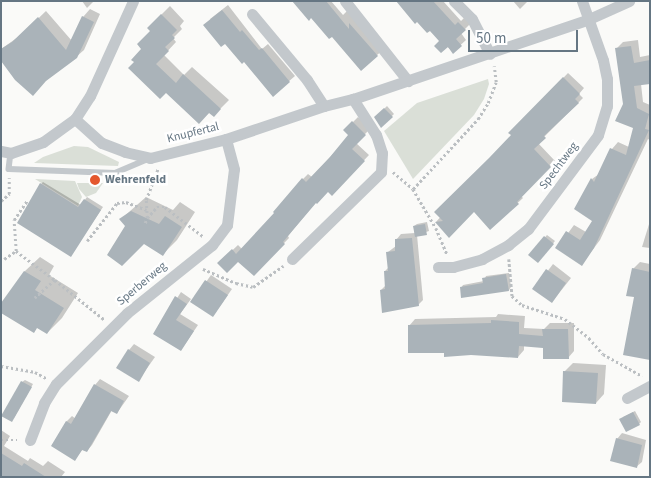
<!DOCTYPE html>
<style>
body{margin:0}
#map{position:relative;width:651px;height:478px;overflow:hidden;background:#fafaf8;font-family:"Source Sans 3",sans-serif}
div>[style]{position:absolute}
[style*='--x']{left:calc(var(--x)*1px);top:calc(var(--y)*1px);width:calc(var(--w)*1px);rotate:calc(var(--a)*1deg)}
.green>*{inset:0;background:#dadfd7}
.shadow>*{inset:0;background:#0003}
.building>*{inset:0;background:#aab3b9}
.path>*{height:2.5px;margin-top:-1.25px;transform-origin:0;background:repeating-linear-gradient(90deg,#bbbfc2 0 2.5px,transparent 0 5px)}
.lane>*{height:5.5px;margin:-2.75px;padding:0 2.75px;transform-origin:2.75px;border-radius:2.75px;background:#c3c8cc}
.street>*{height:11px;margin:-5.5px;padding:0 5.5px;transform-origin:5.5px;border-radius:5.5px;background:#c3c8cc}
.dots>*{width:14px;height:14px;translate:-50% -50%;box-sizing:border-box;border:2px solid #fff;border-radius:50%}
span{translate:-50% -50%;white-space:nowrap;text-align:center;line-height:1.15;-webkit-text-stroke:5px #fff;paint-order:stroke}
.street-label{font-size:12px;color:#657683}
.poi-label{font-size:12px;color:#657683;font-weight:700}
.left{translate:0 -50%;text-align:left}
.frame{position:absolute;inset:0;border:2px solid #657683;pointer-events:none}
.scale{position:absolute;left:468px;top:30px;width:110px;height:22px;box-sizing:border-box;border:2px solid #657683;border-top:0;padding-left:6px;font-size:15px;line-height:18px;white-space:nowrap;color:#657683;-webkit-text-stroke:4px #fff;paint-order:stroke}
</style>
<div id="map">
<div class="green">
<i style="clip-path:polygon(488px 79px,489px 84px,484px 99px,474px 115px,413px 179px,384px 131px,417px 103px)"></i>
<i style="clip-path:polygon(74px 146px,88px 147px,119px 162px,118px 166px,34px 163px,43px 157px)"></i>
<i style="clip-path:polygon(35px 179px,75px 181px,82px 197px,78px 206px)"></i>
<i style="clip-path:polygon(77px 183px,103px 183px,96px 193px,86px 197px,79px 189px)"></i>
</div>
<div class="shadow">
<i style="clip-path:polygon(82px 1px,94px 1px,87px 8px)"></i>
<i style="clip-path:polygon(293px 1px,331px 1px,343px 15px,348px 10px,383px 50px,377px 55px,332px 35px)"></i>
<i style="clip-path:polygon(398px 1px,443px 1px,461px 21px,464px 18px,470px 24px,461px 33px,466px 40px,453px 52px)"></i>
<i style="clip-path:polygon(513px 1px,528px 1px,520px 9px)"></i>
<i style="clip-path:polygon(228px 5px,262px 49px,268px 44px,295px 76px,273px 95px,210px 19px)"></i>
<i style="clip-path:polygon(170px 6px,184px 21px,180px 26px,182px 29px,173px 38px,176px 42px,164px 55px,184px 75px,192px 67px,229px 100px,214px 115px,210px 112px,199px 122px,143px 49px,151px 31px,148px 28px)"></i>
<i style="clip-path:polygon(90px 9px,100px 14px,84px 50px,76px 57px,1px 49px,21px 35px,46px 11px,72px 41px,83px 17px)"></i>
<i style="clip-path:polygon(638px 40px,640px 57px,650px 55px,650px 82px,641px 84px,643px 102px,650px 105px,650px 140px,648px 139px,600px 240px,582px 264px,557px 248px,574px 225px,586px 232px,593px 221px,592px 179px,599px 174px,612px 149px,618px 142px,629px 147px,635px 128px,624px 104px,616px 49px,623px 42px)"></i>
<i style="clip-path:polygon(568px 73px,584px 88px,579px 94px,583px 98px,538px 143px,555px 161px,521px 196px,523px 198px,491px 228px,474px 210px,449px 236px,436px 222px,512px 135px,510px 133px)"></i>
<i style="clip-path:polygon(387px 106px,394px 114px,381px 126px,375px 118px)"></i>
<i style="clip-path:polygon(358px 117px,370px 129px,356px 143px,369px 155px,332px 194px,328px 191px,316px 202px,288px 236px,289px 238px,254px 274px,238px 260px,219px 263px,238px 245px,242px 249px,276px 213px,303px 179px,308px 174px,312px 177px,350px 135px,345px 130px)"></i>
<i style="clip-path:polygon(43px 182px,81px 205px,87px 197px,103px 207px,71px 255px,41px 184px)"></i>
<i style="clip-path:polygon(146px 197px,173px 210px,180px 202px,195px 212px,177px 240px,163px 254px,127px 226px,121px 219px)"></i>
<i style="clip-path:polygon(650px 221px,650px 248px,642px 247px)"></i>
<i style="clip-path:polygon(427px 222px,429px 231px,417px 235px,423px 300px,418px 305px,381px 290px,386px 285px,385px 271px,389px 267px,388px 252px,396px 246px,396px 240px,401px 234px,415px 233px,414px 226px,417px 224px)"></i>
<i style="clip-path:polygon(547px 235px,555px 241px,538px 261px,530px 255px)"></i>
<i style="clip-path:polygon(40px 257px,54px 266px,49px 275px,78px 293px,62px 318px,47px 333px,1px 306px,25px 271px)"></i>
<i style="clip-path:polygon(640px 262px,650px 264px,650px 359px,635px 296px,633px 269px)"></i>
<i style="clip-path:polygon(553px 264px,571px 278px,552px 302px,534px 289px)"></i>
<i style="clip-path:polygon(509px 273px,511px 287px,509px 290px,462px 297px,461px 288px,463px 285px,484px 281px,486px 276px)"></i>
<i style="clip-path:polygon(211px 275px,232px 289px,213px 316px,192px 302px)"></i>
<i style="clip-path:polygon(181px 292px,191px 299px,180px 314px,198px 325px,181px 350px,154px 334px)"></i>
<i style="clip-path:polygon(498px 314px,525px 316px,524px 328px,544px 329px,550px 323px,574px 323px,574px 351px,568px 358px,544px 347px,524px 345px,524px 350px,518px 357px,445px 352px,409px 326px,415px 319px,496px 317px)"></i>
<i style="clip-path:polygon(134px 344px,155px 357px,138px 381px,129px 350px)"></i>
<i style="clip-path:polygon(573px 363px,606px 365px,604px 394px,596px 403px,564px 372px)"></i>
<i style="clip-path:polygon(100px 379px,129px 396px,117px 413px,112px 410px,92px 445px,87px 451px,83px 449px,75px 459px,66px 422px,72px 416px,76px 419px,95px 385px)"></i>
<i style="clip-path:polygon(25px 380px,33px 384px,14px 418px,22px 382px)"></i>
<i style="clip-path:polygon(635px 411px,641px 422px,639px 424px,623px 417px)"></i>
<i style="clip-path:polygon(1px 430px,10px 436px,4px 446px,28px 461px,30px 458px,43px 466px,48px 461px,65px 472px,61px 477px,1px 477px)"></i>
<i style="clip-path:polygon(622px 433px,646px 440px,642px 462px,636px 467px,617px 439px)"></i>
</div>
<div class="building">
<i style="clip-path:polygon(292px 1px,326px 1px,349px 29px,349px 23px,378px 56px,361px 71px,332px 37px,329px 39px,311px 18px,309px 21px)"></i>
<i style="clip-path:polygon(396px 1px,433px 1px,455px 25px,458px 22px,466px 30px,456px 39px,462px 46px,453px 54px,448px 47px,441px 53px,434px 46px,439px 41px,430px 31px,427px 33px,417px 22px,415px 24px)"></i>
<i style="clip-path:polygon(222px 10px,240px 32px,242px 30px,259px 50px,262px 48px,290px 82px,273px 97px,244px 62px,242px 64px,225px 44px,221px 47px,203px 25px)"></i>
<i style="clip-path:polygon(161px 14px,177px 30px,172px 35px,175px 38px,165px 47px,169px 51px,156px 64px,176px 83px,183px 74px,221px 109px,214px 117px,209px 113px,199px 124px,166px 93px,160px 99px,128px 68px,134px 62px,131px 60px,141px 49px,137px 44px,150px 31px,147px 28px)"></i>
<i style="clip-path:polygon(82px 16px,94px 22px,77px 58px,46px 81px,33px 96px,15px 80px,1px 61px,1px 49px,12px 42px,38px 17px,66px 50px)"></i>
<i style="clip-path:polygon(631px 46px,634px 63px,650px 60px,650px 84px,634px 86px,637px 108px,649px 114px,645px 129px,649px 130px,594px 248px,582px 266px,555px 248px,566px 231px,580px 240px,592px 221px,574px 209px,591px 178px,594px 182px,610px 148px,626px 155px,633px 128px,615px 121px,623px 104px,615px 48px)"></i>
<i style="clip-path:polygon(563px 77px,580px 94px,575px 99px,579px 103px,544px 136px,546px 138px,534px 149px,551px 167px,517px 202px,519px 204px,490px 230px,474px 212px,449px 238px,435px 222px,443px 221px,434px 212px,489px 158px,511px 135px,508px 133px)"></i>
<i style="clip-path:polygon(384px 108px,393px 117px,381px 128px,374px 117px)"></i>
<i style="clip-path:polygon(352px 121px,366px 135px,352px 149px,365px 161px,332px 196px,328px 192px,317px 204px,316px 203px,293px 230px,283px 242px,285px 244px,254px 276px,238px 262px,227px 273px,217px 263px,232px 249px,236px 254px,274px 213px,273px 212px,302px 178px,306px 182px,330px 157px,348px 135px,343px 130px)"></i>
<i style="clip-path:polygon(40px 183px,78px 207px,84px 199px,101px 210px,71px 257px,17px 223px)"></i>
<i style="clip-path:polygon(131px 211px,159px 224px,165px 216px,182px 227px,163px 256px,144px 244px,122px 266px,107px 255px,125px 226px,119px 219px)"></i>
<i style="clip-path:polygon(425px 224px,427px 235px,415px 237px,413px 226px)"></i>
<i style="clip-path:polygon(544px 236px,554px 244px,538px 263px,528px 255px)"></i>
<i style="clip-path:polygon(412px 238px,419px 306px,382px 313px,380px 290px,385px 289px,384px 271px,388px 271px,386px 252px,395px 251px,395px 239px)"></i>
<i style="clip-path:polygon(632px 268px,650px 272px,650px 360px,623px 355px,634px 297px,626px 296px)"></i>
<i style="clip-path:polygon(546px 269px,566px 283px,552px 303px,532px 289px)"></i>
<i style="clip-path:polygon(24px 271px,41px 281px,35px 290px,64px 308px,47px 334px,37px 328px,34px 333px,1px 313px,1px 303px)"></i>
<i style="clip-path:polygon(506px 274px,509px 291px,461px 298px,460px 287px,483px 283px,482px 278px)"></i>
<i style="clip-path:polygon(205px 280px,228px 295px,213px 317px,190px 302px)"></i>
<i style="clip-path:polygon(175px 296px,187px 304px,176px 320px,194px 331px,181px 351px,153px 334px)"></i>
<i style="clip-path:polygon(491px 320px,519px 322px,519px 334px,543px 336px,542px 329px,568px 329px,569px 359px,543px 359px,543px 348px,519px 346px,518px 358px,471px 355px,444px 357px,444px 353px,408px 353px,408px 325px,491px 323px)"></i>
<i style="clip-path:polygon(128px 349px,150px 363px,139px 382px,116px 368px)"></i>
<i style="clip-path:polygon(563px 371px,598px 373px,596px 404px,562px 402px)"></i>
<i style="clip-path:polygon(21px 381px,32px 387px,12px 422px,1px 416px)"></i>
<i style="clip-path:polygon(94px 384px,124px 401px,117px 414px,111px 411px,87px 452px,82px 450px,75px 461px,51px 446px,66px 421px,71px 424px)"></i>
<i style="clip-path:polygon(633px 412px,640px 425px,626px 432px,619px 419px)"></i>
<i style="clip-path:polygon(616px 438px,642px 445px,637px 468px,610px 461px)"></i>
<i style="clip-path:polygon(1px 453px,22px 466px,24px 463px,46px 477px,1px 477px)"></i>
</div>
<div class="path">
<i style="--x:393;--y:172;--w:26;--a:40"></i>
<i style="--x:413;--y:189;--w:45;--a:59.5"></i>
<i style="--x:436;--y:228;--w:28;--a:67"></i>
<i style="--x:413;--y:189;--w:96;--a:-47.1"></i>
<i style="--x:478;--y:119;--w:19;--a:-58"></i>
<i style="--x:488;--y:103;--w:22;--a:-69"></i>
<i style="--x:496;--y:82;--w:16;--a:-97"></i>
<i style="--x:1;--y:201;--w:11;--a:-41"></i>
<i style="--x:9;--y:194;--w:16;--a:-90"></i>
<i style="--x:147;--y:218;--w:15;--a:-48"></i>
<i style="--x:157;--y:207;--w:8;--a:0"></i>
<i style="--x:165;--y:207;--w:49;--a:37.6"></i>
<i style="--x:145;--y:223;--w:5;--a:-68"></i>
<i style="--x:147;--y:218;--w:18;--a:-93"></i>
<i style="--x:146;--y:200;--w:33;--a:-69"></i>
<i style="--x:87;--y:241;--w:48;--a:-51.7"></i>
<i style="--x:117;--y:203;--w:9;--a:-6"></i>
<i style="--x:126;--y:202;--w:22;--a:21"></i>
<i style="--x:16;--y:251;--w:49;--a:36.6"></i>
<i style="--x:55;--y:280;--w:27;--a:138"></i>
<i style="--x:4;--y:259;--w:14;--a:-34"></i>
<i style="--x:16;--y:251;--w:31;--a:-94"></i>
<i style="--x:14;--y:220;--w:23;--a:-56"></i>
<i style="--x:509;--y:259;--w:37;--a:85"></i>
<i style="--x:512;--y:296;--w:13;--a:42"></i>
<i style="--x:522;--y:305;--w:45;--a:18"></i>
<i style="--x:565;--y:319;--w:31;--a:38"></i>
<i style="--x:589;--y:338;--w:21;--a:49"></i>
<i style="--x:603;--y:354;--w:45;--a:29.4"></i>
<i style="--x:203;--y:269;--w:36;--a:23"></i>
<i style="--x:236;--y:283;--w:17;--a:13"></i>
<i style="--x:253;--y:287;--w:37;--a:-35"></i>
<i style="--x:55;--y:280;--w:64;--a:38.7"></i>
<i style="--x:1;--y:366;--w:35;--a:10"></i>
<i style="--x:35;--y:372;--w:13;--a:29"></i>
<i style="--x:1;--y:440;--w:16;--a:0"></i>
</div>
<div class="lane">
<i style="--x:11;--y:153;--w:16;--a:97"></i>
<i style="--x:9;--y:169;--w:106;--a:2.2"></i>
<i style="--x:115;--y:173;--w:36;--a:-23"></i>
</div>
<div class="street">
<i style="--x:345;--y:1;--w:102;--a:51.8"></i>
<i style="--x:454;--y:1;--w:25;--a:45"></i>
<i style="--x:472;--y:19;--w:39;--a:63"></i>
<i style="--x:252;--y:14;--w:86;--a:50.2"></i>
<i style="--x:307;--y:80;--w:31;--a:57"></i>
<i style="--x:75;--y:119;--w:36;--a:42"></i>
<i style="--x:102;--y:143;--w:25;--a:21"></i>
<i style="--x:125;--y:152;--w:26;--a:13"></i>
<i style="--x:150;--y:158;--w:78;--a:-14"></i>
<i style="--x:226;--y:139;--w:103;--a:-18.6"></i>
<i style="--x:324;--y:106;--w:30;--a:-14"></i>
<i style="--x:353;--y:99;--w:249;--a:-18.7"></i>
<i style="--x:589;--y:19;--w:44;--a:-24.2"></i>
<i style="--x:1;--y:151;--w:10;--a:11"></i>
<i style="--x:11;--y:153;--w:34;--a:-19"></i>
<i style="--x:43;--y:142;--w:39;--a:-36"></i>
<i style="--x:75;--y:119;--w:27;--a:-57"></i>
<i style="--x:90;--y:96;--w:104;--a:-65.6"></i>
<i style="--x:292;--y:259;--w:124;--a:-44.3"></i>
<i style="--x:381;--y:172;--w:19;--a:-87"></i>
<i style="--x:382;--y:153;--w:19;--a:-108"></i>
<i style="--x:376;--y:135;--w:43;--a:-122.6"></i>
<i style="--x:438;--y:267;--w:15;--a:0"></i>
<i style="--x:453;--y:267;--w:30;--a:-15"></i>
<i style="--x:482;--y:259;--w:30;--a:-28"></i>
<i style="--x:508;--y:245;--w:26;--a:-39"></i>
<i style="--x:528;--y:229;--w:117;--a:-53.3"></i>
<i style="--x:598;--y:135;--w:30;--a:-73"></i>
<i style="--x:607;--y:106;--w:27;--a:-90"></i>
<i style="--x:607;--y:79;--w:19;--a:-102"></i>
<i style="--x:603;--y:60;--w:63;--a:-109.6"></i>
<i style="--x:627;--y:398;--w:26;--a:-28"></i>
<i style="--x:30;--y:440;--w:40;--a:-69"></i>
<i style="--x:44;--y:403;--w:22;--a:-58"></i>
<i style="--x:56;--y:384;--w:100;--a:-45"></i>
<i style="--x:127;--y:313;--w:109;--a:-38.7"></i>
<i style="--x:212;--y:245;--w:25;--a:-53"></i>
<i style="--x:227;--y:225;--w:56;--a:-82.9"></i>
<i style="--x:234;--y:169;--w:31;--a:-105"></i>
</div>
<div class="dots">
<i style="left:95px;top:180px;background:#e4572e"></i>
</div>
<div class="street-label">
<span style="left:193px;top:133px;rotate:-14deg">Knupfertal</span>
<span style="left:559px;top:166px;rotate:-53deg">Spechtweg</span>
<span style="left:142px;top:284px;rotate:-40deg">Sperberweg</span>
</div>
<div class="poi-label">
<span class="left" style="left:105px;top:180px">Wehrenfeld</span>
</div>
<div class="frame"></div>
<div class="scale">50 m</div>
</div>
